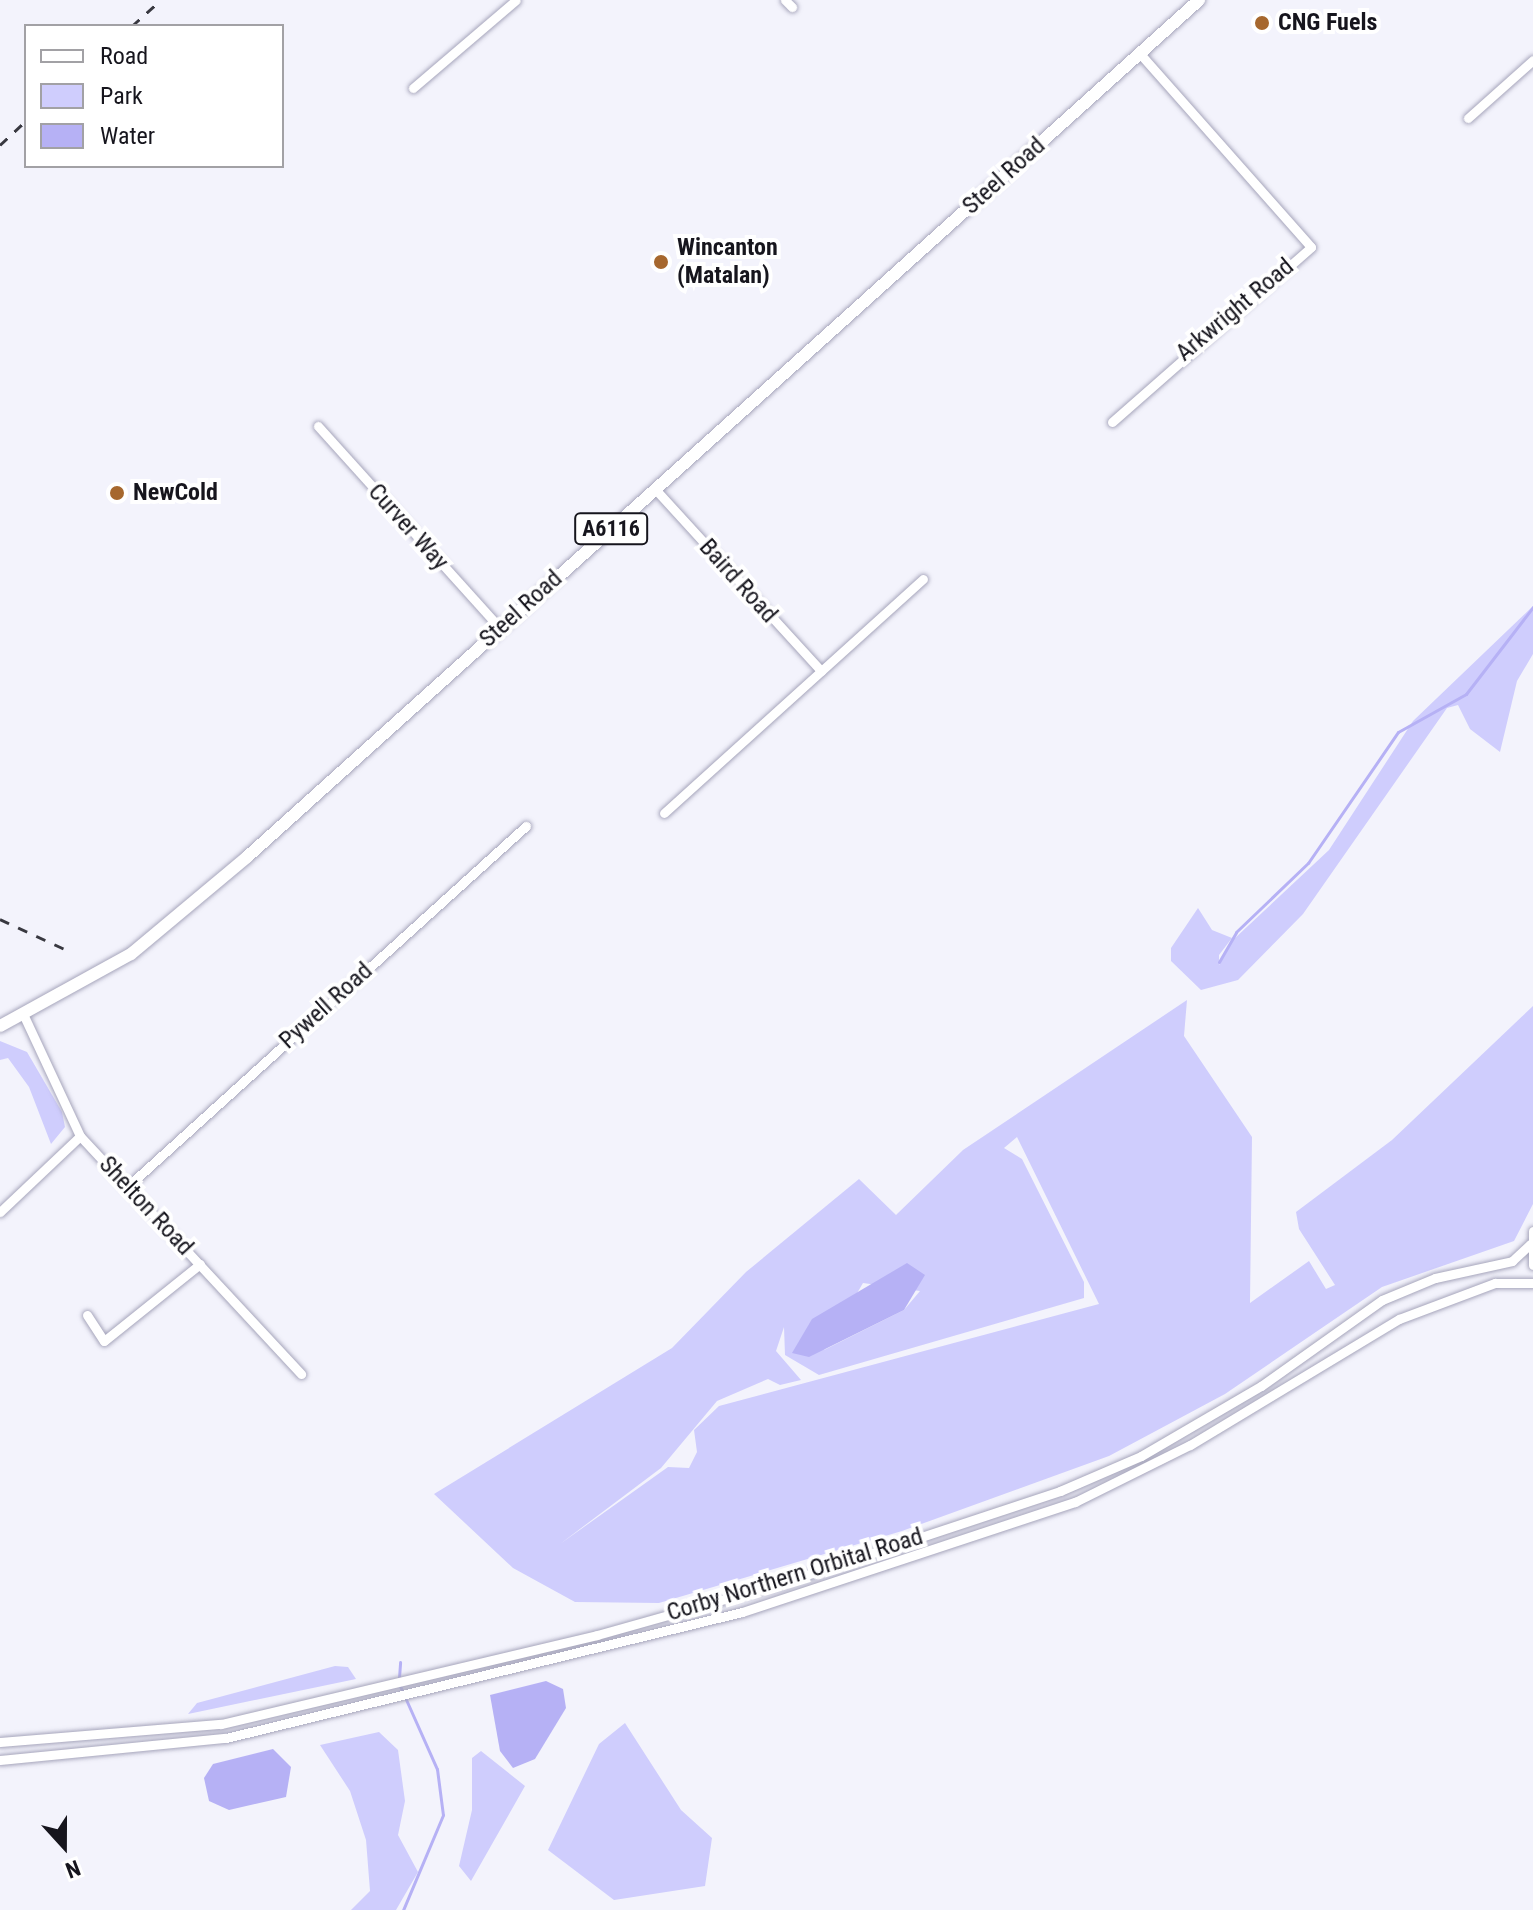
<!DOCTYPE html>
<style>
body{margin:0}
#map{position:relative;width:1533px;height:1910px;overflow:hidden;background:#f3f3fc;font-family:"Roboto Condensed",sans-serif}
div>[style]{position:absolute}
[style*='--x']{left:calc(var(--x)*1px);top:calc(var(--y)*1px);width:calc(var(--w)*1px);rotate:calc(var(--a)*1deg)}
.green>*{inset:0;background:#cfcdfd}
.water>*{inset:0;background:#b6b1f5}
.stream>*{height:3px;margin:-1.5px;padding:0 1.5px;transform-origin:1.5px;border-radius:1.5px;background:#b6b1f5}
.roads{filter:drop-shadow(0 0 2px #a6a5bb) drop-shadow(0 0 2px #a6a5bb)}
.minor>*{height:9px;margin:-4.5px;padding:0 4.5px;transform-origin:4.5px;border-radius:4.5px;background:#fff}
.major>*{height:12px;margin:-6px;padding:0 6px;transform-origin:6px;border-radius:6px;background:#fff}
.rail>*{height:3px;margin-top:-1.5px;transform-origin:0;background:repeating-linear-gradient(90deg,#383840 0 10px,transparent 0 20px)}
.dots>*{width:22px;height:22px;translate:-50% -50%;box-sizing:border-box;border:4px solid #fff;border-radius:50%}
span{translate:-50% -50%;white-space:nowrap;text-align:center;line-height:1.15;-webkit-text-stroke:8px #fff;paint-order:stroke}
.shield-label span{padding:2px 6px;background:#fff;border:2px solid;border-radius:6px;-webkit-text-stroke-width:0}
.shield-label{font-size:22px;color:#16151d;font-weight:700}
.poi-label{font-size:24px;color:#16151d;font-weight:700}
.left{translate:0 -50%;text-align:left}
.street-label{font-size:24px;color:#16151d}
.legend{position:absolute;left:24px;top:24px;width:260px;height:144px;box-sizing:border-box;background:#fff;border:2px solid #a2a1a5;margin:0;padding:10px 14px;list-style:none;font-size:24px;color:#16151d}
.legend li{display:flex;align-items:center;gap:16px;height:40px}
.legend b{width:40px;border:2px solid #a2a1a5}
.north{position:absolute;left:24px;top:1806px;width:80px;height:80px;-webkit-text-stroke:6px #fff;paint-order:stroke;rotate:159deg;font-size:22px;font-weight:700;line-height:32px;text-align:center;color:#16151d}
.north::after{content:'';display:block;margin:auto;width:28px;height:36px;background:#16151d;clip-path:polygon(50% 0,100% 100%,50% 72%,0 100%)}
</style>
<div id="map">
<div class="green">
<i style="clip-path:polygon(1533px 606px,1533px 654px,1517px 681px,1500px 752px,1470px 729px,1458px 705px,1447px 708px,1303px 914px,1238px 980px,1201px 990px,1171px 961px,1171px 948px,1198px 908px,1212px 930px,1232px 938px,1219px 955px,1219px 965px,1234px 939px,1329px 850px,1413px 721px)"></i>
<i style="clip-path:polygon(evenodd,1187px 1000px,1184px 1036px,1252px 1137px,1250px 1303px,1309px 1261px,1326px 1289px,1335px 1285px,1299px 1229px,1296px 1212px,1392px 1140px,1533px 1006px,1533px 1204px,1514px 1241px,1382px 1287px,1225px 1394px,1109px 1456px,902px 1531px,659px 1603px,575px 1602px,513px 1568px,434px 1494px,672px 1348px,746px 1272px,859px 1179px,896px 1215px,963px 1150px,1187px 1000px,1017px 1137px,1099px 1304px,719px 1406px,694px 1430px,697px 1452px,689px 1468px,668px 1467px,560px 1544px,661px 1468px,717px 1401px,768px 1379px,780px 1385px,801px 1380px,776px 1351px,784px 1327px,785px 1355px,819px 1375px,1084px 1298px,1084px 1282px,1022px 1159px,1004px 1148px,1017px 1137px,1187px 1000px,863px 1283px,920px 1291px,904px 1310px,824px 1350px,863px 1283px)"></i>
<i style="clip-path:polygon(0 1041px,27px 1052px,62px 1112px,65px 1127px,51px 1144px,29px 1087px,8px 1058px,0 1060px)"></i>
<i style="clip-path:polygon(335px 1666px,348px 1667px,356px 1679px,188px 1714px,197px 1703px)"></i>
<i style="clip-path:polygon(625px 1723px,681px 1810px,712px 1838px,705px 1886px,614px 1900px,548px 1850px,599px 1744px)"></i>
<i style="clip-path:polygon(379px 1732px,398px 1750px,405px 1801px,398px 1835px,418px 1872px,396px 1910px,351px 1910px,370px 1891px,366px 1840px,350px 1791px,320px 1745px)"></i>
<i style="clip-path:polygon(481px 1751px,525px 1786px,471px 1881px,459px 1866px,472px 1810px,472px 1758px)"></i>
</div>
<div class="water">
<i style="clip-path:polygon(907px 1263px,925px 1275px,904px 1310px,809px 1357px,792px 1353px,812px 1319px)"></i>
<i style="clip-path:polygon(546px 1681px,563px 1689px,566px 1708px,535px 1759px,513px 1768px,500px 1751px,490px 1695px)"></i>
<i style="clip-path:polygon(273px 1749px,291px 1767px,286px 1797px,229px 1810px,209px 1801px,204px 1778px,213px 1764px)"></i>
</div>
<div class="stream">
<i style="--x:1219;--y:962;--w:34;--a:-60"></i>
<i style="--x:1236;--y:932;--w:100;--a:-43.8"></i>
<i style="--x:1308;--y:863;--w:159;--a:-55.5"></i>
<i style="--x:1398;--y:732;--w:78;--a:-29.2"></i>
<i style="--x:1466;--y:694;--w:110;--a:-52.4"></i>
<i style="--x:399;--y:1678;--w:16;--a:-86"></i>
<i style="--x:400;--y:1686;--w:91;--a:66"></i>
<i style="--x:437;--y:1769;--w:46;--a:82.6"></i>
<i style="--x:443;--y:1815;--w:103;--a:112.8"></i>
</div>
<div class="roads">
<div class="minor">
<i style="--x:785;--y:0;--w:10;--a:45"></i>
<i style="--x:413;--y:88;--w:135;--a:-40.5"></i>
<i style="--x:1468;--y:118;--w:87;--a:-41.7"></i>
<i style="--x:1112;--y:422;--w:265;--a:-41.3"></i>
<i style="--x:1311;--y:247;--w:258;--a:-131.5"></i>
<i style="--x:318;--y:426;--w:270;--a:48"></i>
<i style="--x:656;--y:490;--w:245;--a:47.6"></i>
<i style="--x:664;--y:813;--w:349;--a:-42.1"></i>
<i style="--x:24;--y:1016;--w:132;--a:65"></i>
<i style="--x:80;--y:1136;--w:325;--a:47.1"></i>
<i style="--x:127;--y:1187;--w:538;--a:-42.14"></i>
<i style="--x:0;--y:1212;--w:110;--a:-43.5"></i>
<i style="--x:1533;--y:1231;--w:34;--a:90"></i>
<i style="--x:87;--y:1315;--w:31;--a:57"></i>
<i style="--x:104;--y:1341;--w:123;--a:-38.7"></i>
<i style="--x:0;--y:1742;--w:222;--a:-4.7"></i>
<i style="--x:221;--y:1724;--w:386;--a:-13.3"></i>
<i style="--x:597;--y:1635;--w:195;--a:-15.7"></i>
<i style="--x:785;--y:1582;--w:290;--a:-18.3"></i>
<i style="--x:1060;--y:1491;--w:88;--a:-23.4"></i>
<i style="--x:1141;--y:1456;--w:139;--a:-30.3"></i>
<i style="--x:1261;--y:1386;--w:148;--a:-35.4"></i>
<i style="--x:1382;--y:1300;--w:57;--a:-22.5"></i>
<i style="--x:1435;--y:1278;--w:79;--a:-12.4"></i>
<i style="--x:1512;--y:1261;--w:25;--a:-43"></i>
<i style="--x:0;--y:1760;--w:227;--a:-5.6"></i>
<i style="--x:226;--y:1738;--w:531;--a:-13.72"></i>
<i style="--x:742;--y:1612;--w:351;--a:-18.3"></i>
<i style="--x:1075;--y:1502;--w:128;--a:-26.4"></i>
<i style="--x:1190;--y:1445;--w:244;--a:-31.1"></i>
<i style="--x:1399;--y:1319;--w:103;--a:-20.6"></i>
<i style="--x:1495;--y:1283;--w:38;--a:0"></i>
</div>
<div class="major">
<i style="--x:0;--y:1026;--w:149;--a:-28.8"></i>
<i style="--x:131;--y:954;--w:151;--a:-39.9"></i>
<i style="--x:247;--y:857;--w:1281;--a:-41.99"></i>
</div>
</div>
<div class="rail">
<i style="--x:132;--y:26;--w:39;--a:-42"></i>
<i style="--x:0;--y:145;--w:35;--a:-43"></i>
<i style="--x:0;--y:919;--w:76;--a:24.9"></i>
</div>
<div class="dots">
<i style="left:1262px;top:23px;background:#a6672e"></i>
<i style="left:661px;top:262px;background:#a6672e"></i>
<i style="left:117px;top:493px;background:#a6672e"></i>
</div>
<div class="shield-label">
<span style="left:611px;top:529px">A6116</span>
</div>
<div class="poi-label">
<span class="left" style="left:1278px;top:23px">CNG Fuels</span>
<span class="left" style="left:677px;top:262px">Wincanton<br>(Matalan)</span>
<span class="left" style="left:133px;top:493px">NewCold</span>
</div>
<div class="street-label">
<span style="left:1004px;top:176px;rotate:-42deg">Steel Road</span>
<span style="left:1235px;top:310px;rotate:-40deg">Arkwright Road</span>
<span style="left:408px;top:527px;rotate:48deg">Curver Way</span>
<span style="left:738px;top:581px;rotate:48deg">Baird Road</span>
<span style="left:521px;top:609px;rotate:-42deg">Steel Road</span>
<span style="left:326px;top:1006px;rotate:-42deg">Pywell Road</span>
<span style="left:146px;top:1206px;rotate:47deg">Shelton Road</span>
<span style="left:795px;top:1575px;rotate:-17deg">Corby Northern Orbital Road</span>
</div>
<ul class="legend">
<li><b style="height:10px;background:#fff"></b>Road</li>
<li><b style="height:22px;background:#cfcdfd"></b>Park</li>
<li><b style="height:22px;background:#b6b1f5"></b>Water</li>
</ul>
<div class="north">N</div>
</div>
